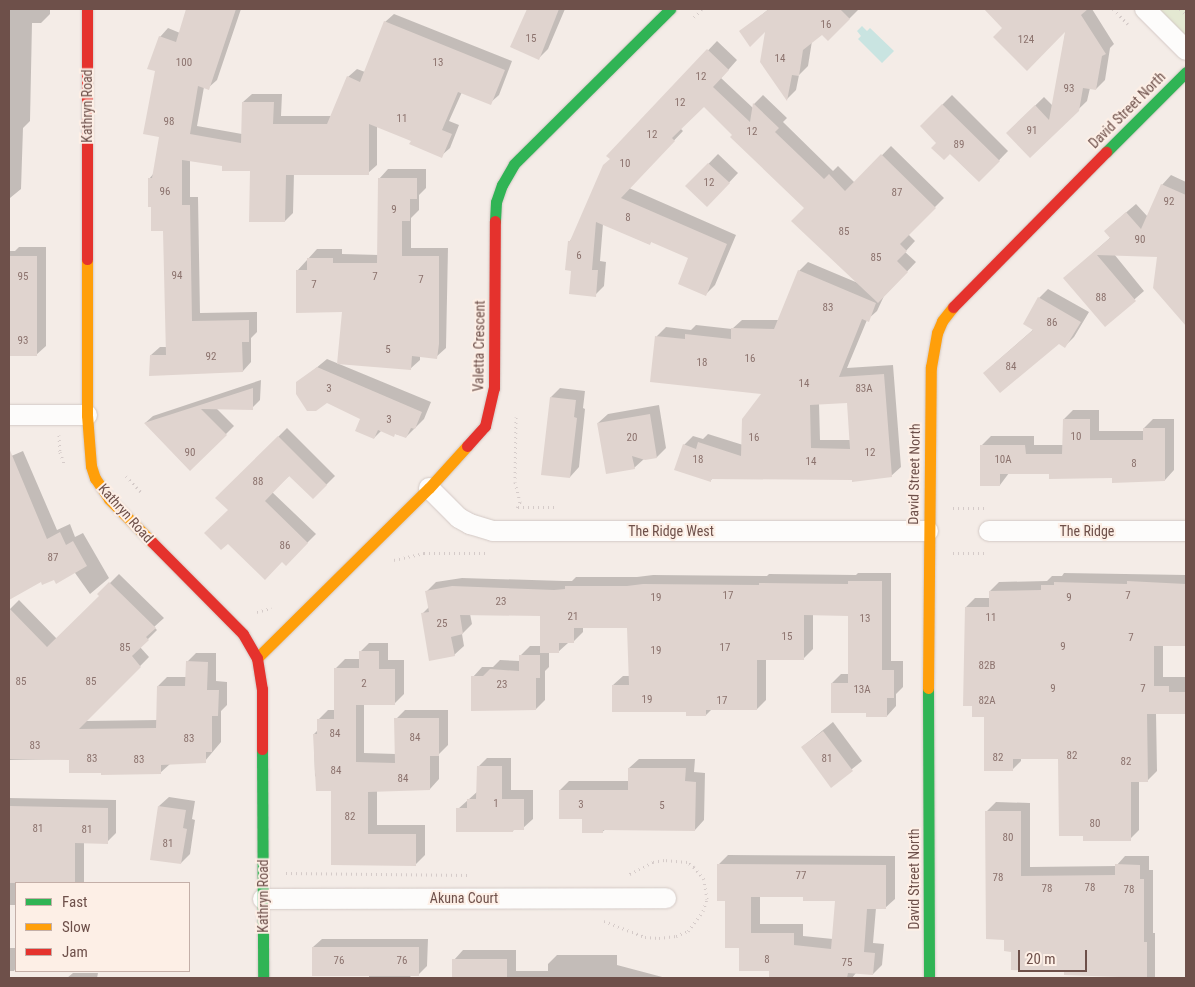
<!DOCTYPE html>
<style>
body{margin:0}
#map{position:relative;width:1195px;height:987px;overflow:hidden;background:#f4ece7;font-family:"Roboto Condensed",sans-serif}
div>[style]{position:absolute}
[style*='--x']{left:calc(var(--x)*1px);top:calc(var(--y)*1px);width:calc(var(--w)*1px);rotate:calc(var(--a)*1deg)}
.green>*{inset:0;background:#e4e8d2}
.water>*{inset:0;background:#c9e4e1}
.shadow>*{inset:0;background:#0003}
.building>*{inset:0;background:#e0d4cf}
.path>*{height:3px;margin-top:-1.5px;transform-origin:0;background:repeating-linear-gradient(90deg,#d5cbc9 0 1px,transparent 0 5px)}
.roads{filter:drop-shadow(0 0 1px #d3c9c5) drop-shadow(0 0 1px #d3c9c5)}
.street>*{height:20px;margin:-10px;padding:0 10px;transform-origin:10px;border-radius:10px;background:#fdfcfb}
.fast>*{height:11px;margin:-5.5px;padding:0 5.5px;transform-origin:5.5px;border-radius:5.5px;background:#30b455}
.slow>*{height:11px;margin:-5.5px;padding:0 5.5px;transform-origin:5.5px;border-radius:5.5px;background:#ff9f0a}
.jam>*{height:11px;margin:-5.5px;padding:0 5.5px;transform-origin:5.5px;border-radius:5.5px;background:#e5322d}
span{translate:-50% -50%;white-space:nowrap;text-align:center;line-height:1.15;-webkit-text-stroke:4px #fdefe6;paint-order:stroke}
.number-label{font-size:11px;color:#8c736e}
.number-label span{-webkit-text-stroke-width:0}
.street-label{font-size:14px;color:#6e504a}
.frame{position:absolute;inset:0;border:10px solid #6e504a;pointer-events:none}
.legend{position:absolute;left:15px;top:882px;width:175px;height:90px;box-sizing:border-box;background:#fdefe6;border:1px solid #c4afa8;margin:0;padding:6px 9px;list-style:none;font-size:15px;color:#6e504a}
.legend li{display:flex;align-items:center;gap:10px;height:25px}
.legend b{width:25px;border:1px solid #c4afa8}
.scale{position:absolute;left:1018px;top:950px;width:69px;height:22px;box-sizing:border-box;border:2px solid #6e504a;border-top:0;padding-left:6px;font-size:15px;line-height:18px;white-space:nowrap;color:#6e504a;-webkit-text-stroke:4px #fdefe6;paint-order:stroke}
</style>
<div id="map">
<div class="green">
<i style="clip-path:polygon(1145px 9px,1186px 9px,1186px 50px)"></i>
</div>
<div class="water">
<i style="clip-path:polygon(862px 26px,867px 31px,870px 28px,894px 51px,882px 63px,858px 39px,861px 36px,857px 31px)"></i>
</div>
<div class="shadow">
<i style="clip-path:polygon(9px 9px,50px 9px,50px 14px,41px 23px,32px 23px,30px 121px,23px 128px,21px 189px,10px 198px,9px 209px)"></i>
<i style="clip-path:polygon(188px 9px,241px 9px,217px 80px,208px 88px,204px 87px,197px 126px,242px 134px,243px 102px,252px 94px,282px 94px,281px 116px,332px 116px,348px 77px,357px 69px,365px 72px,385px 22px,394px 14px,512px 61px,499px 95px,490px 103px,462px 92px,449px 121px,459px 125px,450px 148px,441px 156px,412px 140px,377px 126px,377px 165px,368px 173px,294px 173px,293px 213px,285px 221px,251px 169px,190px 160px,190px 197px,198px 197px,200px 313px,257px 312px,257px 332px,251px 338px,251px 362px,243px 371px,151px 355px,160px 347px,167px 347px,164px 230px,149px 179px,154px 173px,161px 136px,156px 70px,160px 37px,168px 28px,180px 33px)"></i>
<i style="clip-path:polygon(525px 9px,565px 9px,548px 49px,539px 58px,528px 10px)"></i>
<i style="clip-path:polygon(769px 9px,859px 9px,828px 40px,822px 33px,812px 41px,808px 66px,799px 75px,796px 90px,787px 99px,767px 29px,741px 31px)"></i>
<i style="clip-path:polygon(986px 9px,1092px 9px,1114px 44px,1110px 48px,1105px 80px,1096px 89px,1090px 88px,1087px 101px,1030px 156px,1007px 133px,1044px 97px,1053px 106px,1066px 29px,1004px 28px)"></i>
<i style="clip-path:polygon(evenodd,717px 41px,737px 60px,721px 78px,753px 108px,754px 104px,763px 95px,787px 118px,783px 122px,833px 171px,838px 166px,855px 183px,891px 146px,944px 198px,908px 234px,915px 241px,905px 252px,916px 262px,884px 296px,877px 311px,867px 320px,847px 368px,893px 365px,901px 467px,891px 476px,854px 481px,853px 479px,713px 478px,710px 481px,684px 445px,693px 436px,703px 439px,708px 434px,743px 445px,763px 393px,651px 381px,657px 336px,666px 327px,691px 330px,696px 325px,732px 329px,742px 320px,779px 320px,799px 271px,808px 262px,858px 283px,805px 208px,704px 105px,680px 128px,683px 131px,629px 188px,736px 235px,715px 285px,706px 294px,690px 258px,652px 241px,649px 244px,603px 224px,600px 261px,606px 262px,604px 286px,595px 295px,573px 270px,569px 242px,573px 237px,611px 159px,608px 156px,717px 41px,848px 401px,851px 440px,820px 440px,819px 403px,848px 401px)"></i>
<i style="clip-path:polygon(952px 95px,1008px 151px,979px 181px,921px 126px)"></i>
<i style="clip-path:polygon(718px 154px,738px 173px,707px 206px,687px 186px)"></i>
<i style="clip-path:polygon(388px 169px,426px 169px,426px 188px,419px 195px,419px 210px,411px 218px,411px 248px,448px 248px,446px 348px,436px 357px,420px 356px,420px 360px,410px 369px,297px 271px,317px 249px,342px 249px,342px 254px,379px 255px,379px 179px)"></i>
<i style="clip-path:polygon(1171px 175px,1186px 182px,1186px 324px,1155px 287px,1159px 256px,1114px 254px,1144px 291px,1105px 325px,1065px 278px,1111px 237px,1115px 222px,1136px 204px,1148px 217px,1162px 185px)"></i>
<i style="clip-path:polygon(19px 247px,46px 247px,46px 346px,36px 355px,9px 355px,9px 251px,15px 251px)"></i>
<i style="clip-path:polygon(1048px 289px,1089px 312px,1074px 337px,1065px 346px,1059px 343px,994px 364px,1034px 329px,1039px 298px)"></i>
<i style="clip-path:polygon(327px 359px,431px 402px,424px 419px,406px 437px,382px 430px,374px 438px,362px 418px,298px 383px)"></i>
<i style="clip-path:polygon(261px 380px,260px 400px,252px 408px,216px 408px,234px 426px,190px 470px,145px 423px,153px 416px)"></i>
<i style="clip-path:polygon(560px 388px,585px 391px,583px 408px,585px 409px,579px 467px,570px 477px,551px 397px)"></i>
<i style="clip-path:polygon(659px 405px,666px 448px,657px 457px,644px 459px,634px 468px,598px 423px,608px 414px)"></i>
<i style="clip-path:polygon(1073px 410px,1099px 410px,1099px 431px,1144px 431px,1144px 428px,1153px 419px,1174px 419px,1174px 470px,1165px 480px,1051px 472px,1009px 473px,1000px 485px,981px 446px,991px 436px,1034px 436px,1034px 445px,1064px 445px,1064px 419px)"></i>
<i style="clip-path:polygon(287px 428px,335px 476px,313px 498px,290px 475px,272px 492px,316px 534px,286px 564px,217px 498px)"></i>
<i style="clip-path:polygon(23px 451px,57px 530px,70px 524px,75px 537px,83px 533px,109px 578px,90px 594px,63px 556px,9px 584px,9px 457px)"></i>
<i style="clip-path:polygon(858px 573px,891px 573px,891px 661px,903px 661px,903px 687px,896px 694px,896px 706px,887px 716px,868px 711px,832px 683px,841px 674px,849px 674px,849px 615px,813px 614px,813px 649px,803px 659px,766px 658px,766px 700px,757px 709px,712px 709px,706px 715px,688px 711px,613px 685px,623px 676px,630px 676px,628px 627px,583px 626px,583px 632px,573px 642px,568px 643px,558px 652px,549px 652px,549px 667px,545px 671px,545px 700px,536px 709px,473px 677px,482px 667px,493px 667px,500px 660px,520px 661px,520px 656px,530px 646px,542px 646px,542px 614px,470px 614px,472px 624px,462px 634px,464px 646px,454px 655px,422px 614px,429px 607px,427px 591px,436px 582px,462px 578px,564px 581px,572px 581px,576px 577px,637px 577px,653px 575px,767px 576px,769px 574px,856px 575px)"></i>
<i style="clip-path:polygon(1064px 573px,1186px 575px,1186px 645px,1163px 645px,1163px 677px,1186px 677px,1186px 713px,1156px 713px,1157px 771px,1147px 781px,1139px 781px,1139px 830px,1130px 839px,1059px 758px,1021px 758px,1021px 761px,1012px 770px,985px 715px,966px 607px,975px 598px,990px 598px,990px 591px,999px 582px,1047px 581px,1052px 576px,1062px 576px)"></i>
<i style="clip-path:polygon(119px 574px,164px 618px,154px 627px,157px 630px,140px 647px,149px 657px,86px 721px,158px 720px,158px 686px,167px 677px,187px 677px,187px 662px,196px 653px,216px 653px,216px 681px,227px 682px,227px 705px,221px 711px,221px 742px,205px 761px,170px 764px,160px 773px,102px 771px,70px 759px,9px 760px,9px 715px,22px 715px,9px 703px,9px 610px,19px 600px,57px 639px,101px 596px,99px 594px)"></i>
<i style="clip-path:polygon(369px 643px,388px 643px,388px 660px,404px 660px,404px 694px,394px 704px,364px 704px,364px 753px,396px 754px,396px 719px,405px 710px,448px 710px,448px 745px,439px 754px,439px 779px,430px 789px,377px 791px,377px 825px,425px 825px,425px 855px,416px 864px,332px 864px,333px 790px,315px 776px,314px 734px,318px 730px,318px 720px,328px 710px,335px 710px,335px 669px,345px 659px,360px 659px,360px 652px)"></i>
<i style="clip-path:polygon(833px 722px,862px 761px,831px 786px,802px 747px)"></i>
<i style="clip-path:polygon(487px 758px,511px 758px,511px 790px,533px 790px,533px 819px,523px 828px,515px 828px,513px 831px,458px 809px,478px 791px,478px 767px)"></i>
<i style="clip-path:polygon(639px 759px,695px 759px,694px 772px,705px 773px,704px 820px,695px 830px,606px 829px,602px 832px,583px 818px,560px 790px,569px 781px,629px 781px,629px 768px)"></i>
<i style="clip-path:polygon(169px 797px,195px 801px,192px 819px,195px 820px,190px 854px,181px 863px,159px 806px)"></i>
<i style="clip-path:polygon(9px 798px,116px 800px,116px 833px,107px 842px,84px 842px,84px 883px,16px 883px,16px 905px,9px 905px)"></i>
<i style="clip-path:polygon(996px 802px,1030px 803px,1030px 867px,1116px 866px,1125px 856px,1149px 856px,1149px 870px,1153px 870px,1153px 933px,1155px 933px,1155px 978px,1123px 978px,1123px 975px,1065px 970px,1013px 951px,1005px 939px,986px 812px)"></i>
<i style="clip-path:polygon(evenodd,728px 855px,895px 856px,895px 899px,885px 908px,876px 908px,873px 943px,884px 944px,882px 965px,873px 974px,856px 973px,852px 978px,771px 978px,771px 970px,740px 946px,718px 865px,728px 855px,760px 896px,804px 896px,836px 900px,833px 939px,803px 936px,803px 924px,760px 924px,760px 896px)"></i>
<i style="clip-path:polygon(322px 939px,428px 939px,427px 966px,419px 974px,411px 974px,410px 978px,369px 978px,369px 974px,313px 947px)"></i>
<i style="clip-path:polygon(9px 948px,16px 948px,16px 968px,14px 971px,9px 971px)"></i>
<i style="clip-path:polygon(463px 950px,516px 950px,516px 971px,548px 971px,548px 964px,557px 955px,617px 955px,617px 965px,666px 978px,454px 978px,454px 960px)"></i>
<i style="clip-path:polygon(73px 973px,98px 973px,97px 978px,67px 978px)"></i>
</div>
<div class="building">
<i style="clip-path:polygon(186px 9px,236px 9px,209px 90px,198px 86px,190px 134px,241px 143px,242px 102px,274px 102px,273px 124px,327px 124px,347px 76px,360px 82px,384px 21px,505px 70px,491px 105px,458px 92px,442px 130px,452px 134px,442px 158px,409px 144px,411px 141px,369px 124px,369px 175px,286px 175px,285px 222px,249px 222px,250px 171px,222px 171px,222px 166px,182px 160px,182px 205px,190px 205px,192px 321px,249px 320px,249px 342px,242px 342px,243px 372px,149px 376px,150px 355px,166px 355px,163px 231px,151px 231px,151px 207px,148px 207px,148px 178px,152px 178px,159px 137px,143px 134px,155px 71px,147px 69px,159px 36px,176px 42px)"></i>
<i style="clip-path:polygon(527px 9px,559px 9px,539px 60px,510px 47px)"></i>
<i style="clip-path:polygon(769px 9px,840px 9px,850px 19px,828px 41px,822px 35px,803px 50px,799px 76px,792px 75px,787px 101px,760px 62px,765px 32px,750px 47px,739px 31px)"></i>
<i style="clip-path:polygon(984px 9px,1088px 9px,1081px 15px,1106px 54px,1102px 56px,1096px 90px,1083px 88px,1079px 111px,1030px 158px,1006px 133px,1035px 105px,1049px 120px,1065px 32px,1027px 71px,993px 37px,1002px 28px)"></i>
<i style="clip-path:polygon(707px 49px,729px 70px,713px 87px,750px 122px,753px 103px,779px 128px,775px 132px,824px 179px,829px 174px,845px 191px,881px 154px,936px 208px,900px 244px,907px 251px,897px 261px,908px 272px,878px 303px,791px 221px,804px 208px,730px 137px,732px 135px,704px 107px,672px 138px,675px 141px,621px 198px,727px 244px,706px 296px,678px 284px,688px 258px,651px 242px,650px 245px,596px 222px,592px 270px,598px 270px,596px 297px,569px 294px,571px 271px,565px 270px,568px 241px,570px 241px,603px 165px,610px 159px,606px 156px)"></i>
<i style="clip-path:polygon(942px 104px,1000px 161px,979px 182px,950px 154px,944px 160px,931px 148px,936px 143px,920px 126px)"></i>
<i style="clip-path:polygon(708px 163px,730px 183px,707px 207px,685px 186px)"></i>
<i style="clip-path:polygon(378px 178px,417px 178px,417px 199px,410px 199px,410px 221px,402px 221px,402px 256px,439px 256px,439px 344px,437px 359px,412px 356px,411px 370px,337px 364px,342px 312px,296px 313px,296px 270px,307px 270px,307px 258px,333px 258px,333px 263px,377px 263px)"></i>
<i style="clip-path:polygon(1161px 184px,1186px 195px,1186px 326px,1153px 288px,1157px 257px,1097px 255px,1136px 301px,1105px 327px,1063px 278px,1110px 238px,1104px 231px,1126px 212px,1141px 229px)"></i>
<i style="clip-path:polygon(9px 256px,37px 256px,37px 356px,9px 356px)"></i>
<i style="clip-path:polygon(evenodd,798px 270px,876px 303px,869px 322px,862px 319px,839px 377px,884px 374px,892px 477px,852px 482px,852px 480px,711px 479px,711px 482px,674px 470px,683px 444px,696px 449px,698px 442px,741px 456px,742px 419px,761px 394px,650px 382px,655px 336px,685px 339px,685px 334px,731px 339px,731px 328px,774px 329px,798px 270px,847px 403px,850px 449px,811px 448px,810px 405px,847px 403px)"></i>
<i style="clip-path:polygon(1038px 297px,1081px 322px,1065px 348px,1059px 344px,1000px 393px,983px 373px,1033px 330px,1023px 324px)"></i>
<i style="clip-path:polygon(317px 367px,422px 412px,415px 429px,411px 428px,406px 438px,395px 434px,394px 437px,378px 430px,374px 439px,355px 431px,360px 419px,327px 403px,316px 411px,307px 411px,296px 394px,296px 382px)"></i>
<i style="clip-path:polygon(253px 388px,253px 410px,201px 409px,227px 435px,190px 471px,144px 423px)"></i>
<i style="clip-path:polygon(550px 397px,576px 400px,574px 417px,577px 418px,570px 478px,541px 475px)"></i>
<i style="clip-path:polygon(650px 414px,657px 458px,645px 460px,632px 456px,635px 469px,606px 474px,597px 423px)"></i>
<i style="clip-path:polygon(1063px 419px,1090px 419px,1090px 440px,1143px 440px,1143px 428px,1165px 428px,1165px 481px,1112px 483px,1112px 478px,1049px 479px,1049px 474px,1000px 474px,1000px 486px,980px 486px,980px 445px,1025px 445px,1026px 454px,1062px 454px)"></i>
<i style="clip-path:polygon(278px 436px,327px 485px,313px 499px,289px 476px,265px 501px,308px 543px,286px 566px,282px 562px,265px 580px,228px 544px,221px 550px,204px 533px,228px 510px,215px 498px)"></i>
<i style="clip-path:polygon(9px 448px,47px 539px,60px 532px,66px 545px,73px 541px,87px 566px,56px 584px,54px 580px,42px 585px,41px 582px,9px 600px)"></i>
<i style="clip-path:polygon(848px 581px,882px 581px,882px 670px,894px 670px,894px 698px,887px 698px,887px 717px,866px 717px,866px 713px,831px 713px,831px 683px,848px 683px,848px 616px,804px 615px,804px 660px,757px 660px,757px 710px,706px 710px,706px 716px,686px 716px,686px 712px,612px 712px,612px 685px,629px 685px,627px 628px,574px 628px,574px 643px,559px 643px,559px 653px,540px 653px,540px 616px,460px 615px,463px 634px,451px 637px,455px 656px,429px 661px,421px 613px,429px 612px,425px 591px,452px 586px,554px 590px,565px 589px,565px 586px,627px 586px,643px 584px,759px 585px,759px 583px,848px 584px)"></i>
<i style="clip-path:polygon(1127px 581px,1186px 584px,1186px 646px,1154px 646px,1154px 686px,1169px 686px,1169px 692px,1186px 692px,1186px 714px,1147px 714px,1148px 782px,1131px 782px,1131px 841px,1083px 841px,1083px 836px,1059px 836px,1058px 759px,1013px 759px,1013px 771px,984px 771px,984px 717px,972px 717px,972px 706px,963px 706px,965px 607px,989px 607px,989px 591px,1041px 590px,1041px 585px,1054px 585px,1054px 582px,1127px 584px)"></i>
<i style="clip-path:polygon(109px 582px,156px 628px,146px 637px,149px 640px,132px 656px,141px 667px,79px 729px,156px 728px,157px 686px,185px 686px,186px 661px,208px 662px,207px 690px,219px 690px,218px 716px,212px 716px,212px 752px,206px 752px,206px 763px,161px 765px,161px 774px,101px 775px,101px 773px,69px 773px,69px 760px,9px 759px,9px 608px,47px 647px,99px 596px,97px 594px)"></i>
<i style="clip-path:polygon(359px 651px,379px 651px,379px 669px,395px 669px,395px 705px,356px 705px,356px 762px,395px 763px,394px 718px,439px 718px,439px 756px,430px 756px,430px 790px,368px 792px,368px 834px,416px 834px,416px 866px,331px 865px,331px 791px,316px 791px,313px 734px,317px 734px,317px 719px,334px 719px,334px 668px,359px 668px)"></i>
<i style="clip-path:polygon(519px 655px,540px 655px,540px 678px,536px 678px,536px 710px,471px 711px,471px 676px,483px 676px,490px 669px,519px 671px)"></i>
<i style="clip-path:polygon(823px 731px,853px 771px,831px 788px,801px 747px)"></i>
<i style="clip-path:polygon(477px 766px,502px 766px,502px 799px,524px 799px,524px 830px,513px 830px,513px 832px,456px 832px,456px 808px,467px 808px,467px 799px,476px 799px)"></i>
<i style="clip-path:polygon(628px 768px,686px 768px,685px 781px,696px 782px,695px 831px,603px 830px,603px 833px,582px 833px,582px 819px,559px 819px,559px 790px,628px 790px)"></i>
<i style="clip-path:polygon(10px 806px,108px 808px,108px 844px,75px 843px,75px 883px,9px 883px)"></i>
<i style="clip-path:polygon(158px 806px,186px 810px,183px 828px,187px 829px,181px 864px,150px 860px)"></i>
<i style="clip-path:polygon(985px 811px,1021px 811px,1021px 876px,1115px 875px,1115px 864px,1140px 865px,1140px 879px,1144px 879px,1144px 942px,1147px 942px,1147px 978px,1064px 975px,1064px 971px,1011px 970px,1011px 952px,1004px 951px,1004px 940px,986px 939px)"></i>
<i style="clip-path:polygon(evenodd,717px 864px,886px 865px,886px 909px,867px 909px,864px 952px,875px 953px,873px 975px,848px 973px,847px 978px,769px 978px,769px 971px,739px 971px,739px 948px,725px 948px,725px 901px,717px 901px,717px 864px,751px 897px,803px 897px,803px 901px,835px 901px,831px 949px,794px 945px,794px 933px,751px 933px,751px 897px)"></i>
<i style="clip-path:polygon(312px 947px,419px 947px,419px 976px,312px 976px)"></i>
<i style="clip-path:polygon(452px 959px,507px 959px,507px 978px,452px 978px)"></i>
</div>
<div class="path">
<i style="--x:1113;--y:9;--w:21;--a:45"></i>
<i style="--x:1180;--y:9;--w:8;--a:45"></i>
<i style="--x:694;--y:17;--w:11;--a:-45"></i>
<i style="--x:516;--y:417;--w:65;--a:90.9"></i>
<i style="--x:515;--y:482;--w:21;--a:76"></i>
<i style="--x:520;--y:502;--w:8;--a:113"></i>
<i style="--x:59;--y:435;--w:17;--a:87"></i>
<i style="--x:60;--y:452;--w:12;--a:70"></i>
<i style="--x:126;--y:476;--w:23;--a:47"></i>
<i style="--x:518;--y:507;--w:37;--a:0"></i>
<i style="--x:953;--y:508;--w:34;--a:0"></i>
<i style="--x:953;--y:553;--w:33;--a:0"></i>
<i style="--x:394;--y:560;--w:31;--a:-13"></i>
<i style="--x:424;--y:553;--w:62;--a:0"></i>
<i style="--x:257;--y:612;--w:15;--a:-16"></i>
<i style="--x:286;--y:873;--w:184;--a:0.6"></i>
<i style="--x:604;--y:921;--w:44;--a:21.3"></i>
<i style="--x:645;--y:937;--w:14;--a:4"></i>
<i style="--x:659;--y:938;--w:17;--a:-7"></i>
<i style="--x:676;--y:936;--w:13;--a:-23"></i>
<i style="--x:688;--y:931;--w:25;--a:-53"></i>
<i style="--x:703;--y:911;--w:13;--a:-72"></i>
<i style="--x:707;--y:899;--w:20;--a:-99"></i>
<i style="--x:704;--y:879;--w:16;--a:-130"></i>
<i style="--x:694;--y:867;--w:9;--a:-144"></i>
<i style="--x:687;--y:862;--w:23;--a:-175"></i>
<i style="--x:664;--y:860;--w:11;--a:170"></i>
<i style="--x:653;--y:862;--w:28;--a:153"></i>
</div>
<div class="roads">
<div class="street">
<i style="--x:1145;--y:9;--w:58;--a:45"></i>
<i style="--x:9;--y:415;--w:78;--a:0"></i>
<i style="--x:429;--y:488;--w:42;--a:45"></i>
<i style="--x:459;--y:518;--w:13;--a:29"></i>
<i style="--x:470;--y:524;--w:24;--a:17"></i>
<i style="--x:493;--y:531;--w:435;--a:0"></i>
<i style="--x:989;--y:531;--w:197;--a:0"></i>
<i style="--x:263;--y:899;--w:403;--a:-0.1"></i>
</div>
<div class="fast">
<i style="--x:1106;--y:152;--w:113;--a:-45"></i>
<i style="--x:495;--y:221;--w:19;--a:-87"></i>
<i style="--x:496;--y:202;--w:18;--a:-71"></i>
<i style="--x:502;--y:185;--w:24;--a:-60"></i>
<i style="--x:514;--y:164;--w:220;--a:-44.8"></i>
<i style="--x:928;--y:688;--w:290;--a:89.8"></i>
<i style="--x:262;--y:749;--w:229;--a:89.7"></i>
</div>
<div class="slow">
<i style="--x:87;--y:259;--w:156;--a:90"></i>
<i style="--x:87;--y:415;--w:51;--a:85.5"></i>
<i style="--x:91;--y:466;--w:13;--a:72"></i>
<i style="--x:95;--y:478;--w:25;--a:56"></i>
<i style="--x:109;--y:499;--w:61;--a:45"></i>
<i style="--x:257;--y:658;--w:242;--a:-44.7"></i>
<i style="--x:429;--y:488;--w:57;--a:-47.9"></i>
<i style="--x:928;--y:688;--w:321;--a:-89.5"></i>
<i style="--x:931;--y:367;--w:35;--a:-80"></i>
<i style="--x:937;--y:333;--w:13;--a:-67"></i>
<i style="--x:942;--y:321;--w:18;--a:-52"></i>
</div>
<div class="jam">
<i style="--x:87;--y:9;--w:250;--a:90"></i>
<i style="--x:953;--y:307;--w:218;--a:-45.4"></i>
<i style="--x:467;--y:446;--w:27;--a:-48"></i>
<i style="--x:485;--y:426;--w:39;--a:-77"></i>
<i style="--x:494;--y:388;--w:167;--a:-89.7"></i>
<i style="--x:152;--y:542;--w:129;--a:45.3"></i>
<i style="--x:243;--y:634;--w:28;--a:60"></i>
<i style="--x:257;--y:658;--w:31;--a:81"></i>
<i style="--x:262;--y:689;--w:60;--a:90"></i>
</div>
</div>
<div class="number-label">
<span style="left:826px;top:25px">16</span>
<span style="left:531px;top:39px">15</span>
<span style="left:1026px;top:40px">124</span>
<span style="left:780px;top:59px">14</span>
<span style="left:184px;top:63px">100</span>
<span style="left:438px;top:63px">13</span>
<span style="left:701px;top:77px">12</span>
<span style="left:1069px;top:89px">93</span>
<span style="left:680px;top:103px">12</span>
<span style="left:402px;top:119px">11</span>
<span style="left:169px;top:122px">98</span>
<span style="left:1032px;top:131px">91</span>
<span style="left:752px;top:132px">12</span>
<span style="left:652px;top:135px">12</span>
<span style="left:959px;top:145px">89</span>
<span style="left:625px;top:164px">10</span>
<span style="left:709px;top:183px">12</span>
<span style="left:165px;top:192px">96</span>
<span style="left:897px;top:193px">87</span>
<span style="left:1169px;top:202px">92</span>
<span style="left:394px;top:210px">9</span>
<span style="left:628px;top:218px">8</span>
<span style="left:844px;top:232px">85</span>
<span style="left:1140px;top:240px">90</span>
<span style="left:579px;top:256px">6</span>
<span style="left:876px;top:258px">85</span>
<span style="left:177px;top:276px">94</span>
<span style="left:23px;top:277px">95</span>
<span style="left:375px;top:277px">7</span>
<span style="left:421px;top:280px">7</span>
<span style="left:314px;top:285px">7</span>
<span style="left:1101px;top:298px">88</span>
<span style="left:828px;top:308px">83</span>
<span style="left:1052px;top:323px">86</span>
<span style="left:23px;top:341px">93</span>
<span style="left:388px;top:350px">5</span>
<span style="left:211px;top:357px">92</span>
<span style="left:750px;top:359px">16</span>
<span style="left:702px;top:363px">18</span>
<span style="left:1011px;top:367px">84</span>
<span style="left:804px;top:384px">14</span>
<span style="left:329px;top:389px">3</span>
<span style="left:864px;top:389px">83A</span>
<span style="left:389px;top:420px">3</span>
<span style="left:1076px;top:437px">10</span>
<span style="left:632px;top:438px">20</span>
<span style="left:754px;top:438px">16</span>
<span style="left:190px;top:453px">90</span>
<span style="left:870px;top:453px">12</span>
<span style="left:698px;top:460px">18</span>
<span style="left:1003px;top:460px">10A</span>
<span style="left:811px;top:462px">14</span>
<span style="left:1134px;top:464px">8</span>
<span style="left:258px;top:482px">88</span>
<span style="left:285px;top:546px">86</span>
<span style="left:53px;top:558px">87</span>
<span style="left:728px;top:596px">17</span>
<span style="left:1128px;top:596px">7</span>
<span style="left:656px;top:598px">19</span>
<span style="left:1069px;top:598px">9</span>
<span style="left:501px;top:602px">23</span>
<span style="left:573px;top:617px">21</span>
<span style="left:991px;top:618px">11</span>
<span style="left:865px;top:619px">13</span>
<span style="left:442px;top:624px">25</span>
<span style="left:787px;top:637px">15</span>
<span style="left:1131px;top:638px">7</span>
<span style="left:1063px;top:647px">9</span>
<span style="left:125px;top:648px">85</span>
<span style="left:725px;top:648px">17</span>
<span style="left:656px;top:651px">19</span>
<span style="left:987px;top:666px">82B</span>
<span style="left:21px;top:682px">85</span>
<span style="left:91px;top:682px">85</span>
<span style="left:364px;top:684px">2</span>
<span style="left:502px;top:685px">23</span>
<span style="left:1053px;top:689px">9</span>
<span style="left:1143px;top:689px">7</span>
<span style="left:862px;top:690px">13A</span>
<span style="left:647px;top:700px">19</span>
<span style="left:722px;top:701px">17</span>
<span style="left:987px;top:701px">82A</span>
<span style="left:335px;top:734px">84</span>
<span style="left:415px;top:738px">84</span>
<span style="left:189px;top:739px">83</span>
<span style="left:35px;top:746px">83</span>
<span style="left:1072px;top:756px">82</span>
<span style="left:998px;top:758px">82</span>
<span style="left:92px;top:759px">83</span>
<span style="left:827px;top:759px">81</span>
<span style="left:139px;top:760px">83</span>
<span style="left:1126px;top:762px">82</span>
<span style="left:336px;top:771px">84</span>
<span style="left:403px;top:779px">84</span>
<span style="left:496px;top:804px">1</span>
<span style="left:581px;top:805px">3</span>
<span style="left:662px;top:806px">5</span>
<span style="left:350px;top:817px">82</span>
<span style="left:1095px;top:824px">80</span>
<span style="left:38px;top:829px">81</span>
<span style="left:87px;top:830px">81</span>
<span style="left:1008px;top:838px">80</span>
<span style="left:168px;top:844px">81</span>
<span style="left:801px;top:876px">77</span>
<span style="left:998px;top:878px">78</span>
<span style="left:1090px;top:888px">78</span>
<span style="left:1047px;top:889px">78</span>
<span style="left:1129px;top:890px">78</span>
<span style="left:767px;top:960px">8</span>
<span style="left:339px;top:961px">76</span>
<span style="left:402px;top:961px">76</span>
<span style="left:847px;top:963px">75</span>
</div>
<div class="street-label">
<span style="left:87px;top:106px;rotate:-90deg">Kathryn Road</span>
<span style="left:1127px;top:110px;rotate:-45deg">David Street North</span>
<span style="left:479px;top:346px;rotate:-89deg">Valetta Crescent</span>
<span style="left:914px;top:474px;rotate:-89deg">David Street North</span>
<span style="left:126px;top:513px;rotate:48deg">Kathryn Road</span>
<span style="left:671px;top:531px">The Ridge West</span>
<span style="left:1087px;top:531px">The Ridge</span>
<span style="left:914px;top:879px;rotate:-90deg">David Street North</span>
<span style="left:263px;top:896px;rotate:-90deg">Kathryn Road</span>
<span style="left:464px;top:898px">Akuna Court</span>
</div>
<div class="frame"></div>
<ul class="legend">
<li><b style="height:6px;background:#30b455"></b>Fast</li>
<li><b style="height:6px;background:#ff9f0a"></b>Slow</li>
<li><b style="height:6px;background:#e5322d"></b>Jam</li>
</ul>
<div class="scale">20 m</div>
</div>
